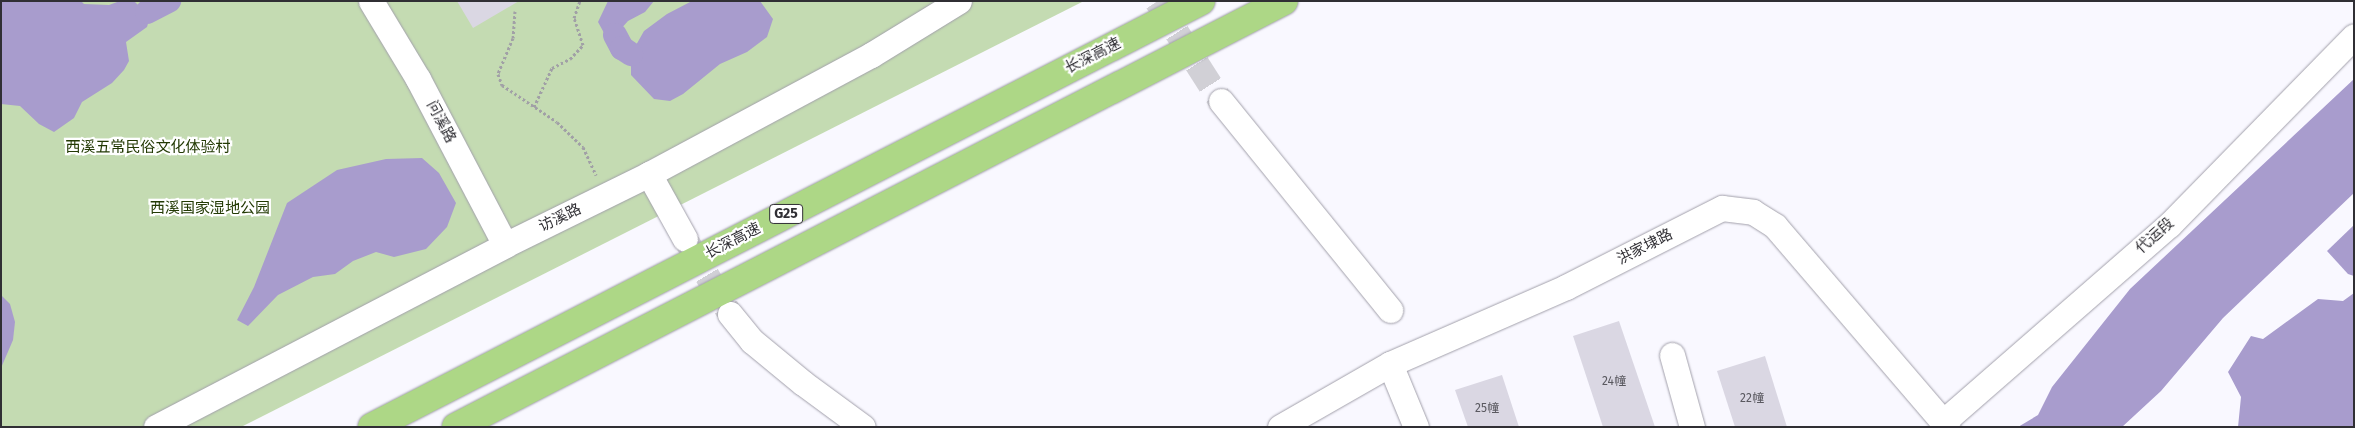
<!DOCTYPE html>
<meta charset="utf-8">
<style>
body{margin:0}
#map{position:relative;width:2355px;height:428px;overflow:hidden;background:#f9f8ff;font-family:"Fira Sans","Noto Sans SC",sans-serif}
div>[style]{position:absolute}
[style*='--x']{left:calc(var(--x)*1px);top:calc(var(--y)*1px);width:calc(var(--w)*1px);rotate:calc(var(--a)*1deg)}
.green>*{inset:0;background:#c4dbb2}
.water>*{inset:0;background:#a89ccd}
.canal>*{height:24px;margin:-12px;padding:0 12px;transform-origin:12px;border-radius:12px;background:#a89ccd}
.building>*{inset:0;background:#dad7e3}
.minor-tunnel>*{height:25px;margin-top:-12.5px;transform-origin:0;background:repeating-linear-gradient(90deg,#d1d0d6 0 25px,transparent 0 37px)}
.path>*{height:3px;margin-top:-1.5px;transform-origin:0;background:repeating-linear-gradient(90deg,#a1a0a6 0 2.5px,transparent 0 5px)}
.roads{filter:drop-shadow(0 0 1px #a2a0ab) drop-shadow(0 0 1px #a2a0ab)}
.minor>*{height:25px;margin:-12.5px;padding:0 12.5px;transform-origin:12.5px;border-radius:12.5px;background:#fff}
.highway>*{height:28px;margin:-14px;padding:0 14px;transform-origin:14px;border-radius:14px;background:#add786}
span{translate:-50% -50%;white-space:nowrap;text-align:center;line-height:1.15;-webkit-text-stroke:4.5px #fff;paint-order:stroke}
.number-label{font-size:12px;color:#5a5960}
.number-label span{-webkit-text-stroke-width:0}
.shield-label span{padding:1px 4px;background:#fff;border:1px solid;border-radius:4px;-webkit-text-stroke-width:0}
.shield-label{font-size:14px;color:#302f34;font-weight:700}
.street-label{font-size:15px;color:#302f34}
.park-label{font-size:15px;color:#233a04}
.frame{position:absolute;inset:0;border:2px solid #302f34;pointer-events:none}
</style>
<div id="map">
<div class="green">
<i style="clip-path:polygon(1px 1px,1084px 1px,241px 427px,1px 427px)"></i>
</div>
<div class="water">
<i style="clip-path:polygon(1px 1px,81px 1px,84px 4px,109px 5px,120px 1px,134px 1px,150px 17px,147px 27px,126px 42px,129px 61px,124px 70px,112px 83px,82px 102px,74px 118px,54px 132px,39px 124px,20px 106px,1px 104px)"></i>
<i style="clip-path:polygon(608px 1px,654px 1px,645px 12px,628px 21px,609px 42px,598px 22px)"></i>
<i style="clip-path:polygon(692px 1px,760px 1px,773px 19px,767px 37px,747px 52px,720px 64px,683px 94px,670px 101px,654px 99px,631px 75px,631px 54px,644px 31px,667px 14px)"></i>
<i style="clip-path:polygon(2354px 79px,2354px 193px,2223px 318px,2161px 391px,2122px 427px,2018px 427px,2038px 415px,2052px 387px,2130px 289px)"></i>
<i style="clip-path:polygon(422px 158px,439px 173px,456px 203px,447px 227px,426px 249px,394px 257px,376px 252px,353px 261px,335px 274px,313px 277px,278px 295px,248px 326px,237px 320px,254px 287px,287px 203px,337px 170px,386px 159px)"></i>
<i style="clip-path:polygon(2354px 225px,2354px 276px,2348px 274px,2327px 251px)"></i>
<i style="clip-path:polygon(2354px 293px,2354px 427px,2238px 427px,2241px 397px,2228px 372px,2251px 336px,2263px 339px,2318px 299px,2343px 301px)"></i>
<i style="clip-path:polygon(1px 295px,10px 304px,15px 322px,13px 340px,1px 368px)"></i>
</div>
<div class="canal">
<i style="--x:147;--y:12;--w:25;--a:-27"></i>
<i style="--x:615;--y:35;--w:15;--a:62"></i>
<i style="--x:622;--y:48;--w:11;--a:34"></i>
</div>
<div class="building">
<i style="clip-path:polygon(457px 1px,519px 1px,473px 28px)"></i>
<i style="clip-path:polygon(1619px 321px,1655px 427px,1603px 427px,1573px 336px)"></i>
<i style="clip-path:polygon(1765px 356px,1787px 427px,1735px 427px,1717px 371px)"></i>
<i style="clip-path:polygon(1502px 375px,1519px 427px,1468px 427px,1455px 390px)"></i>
</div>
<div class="minor-tunnel">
<i style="--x:1157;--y:1;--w:119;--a:57.4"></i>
<i style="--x:688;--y:243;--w:78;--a:59.2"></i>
</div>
<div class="path">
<i style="--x:515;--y:11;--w:27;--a:94"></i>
<i style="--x:513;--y:38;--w:39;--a:113"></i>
<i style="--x:498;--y:74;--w:12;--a:70"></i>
<i style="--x:502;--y:85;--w:66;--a:33.9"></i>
<i style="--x:557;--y:122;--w:36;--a:44"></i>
<i style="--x:583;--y:147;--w:31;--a:65"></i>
<i style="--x:534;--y:107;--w:43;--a:-65.2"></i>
<i style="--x:552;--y:68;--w:20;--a:-27"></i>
<i style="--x:570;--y:59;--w:19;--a:-47"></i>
<i style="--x:583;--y:45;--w:28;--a:-108"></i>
<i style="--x:574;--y:18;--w:18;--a:-71"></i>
</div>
<div class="roads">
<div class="minor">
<i style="--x:371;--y:1;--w:91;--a:58.9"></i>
<i style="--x:418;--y:79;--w:187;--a:62.3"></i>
<i style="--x:1221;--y:101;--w:269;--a:51"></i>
<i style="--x:649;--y:174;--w:74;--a:61"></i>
<i style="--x:730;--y:314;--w:35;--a:51"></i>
<i style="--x:752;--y:341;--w:66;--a:39.5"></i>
<i style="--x:803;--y:383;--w:74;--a:36.3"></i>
<i style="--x:1672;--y:355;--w:75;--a:74.5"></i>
<i style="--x:1390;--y:364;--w:68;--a:67.6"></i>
<i style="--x:1943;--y:422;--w:300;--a:-41.1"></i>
<i style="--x:2169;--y:225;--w:264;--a:-45.6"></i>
<i style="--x:156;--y:427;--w:394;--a:-27.5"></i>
<i style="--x:505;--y:245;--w:161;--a:-26.2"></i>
<i style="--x:649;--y:174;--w:252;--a:-28.2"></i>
<i style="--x:871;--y:55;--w:103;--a:-31.5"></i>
<i style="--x:1280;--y:427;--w:127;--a:-29.8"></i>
<i style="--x:1390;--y:364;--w:192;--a:-23.6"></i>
<i style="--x:1566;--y:287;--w:175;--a:-26.9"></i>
<i style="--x:1722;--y:208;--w:31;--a:7"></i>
<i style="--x:1753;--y:212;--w:26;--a:32"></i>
<i style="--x:1775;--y:226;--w:265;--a:49.4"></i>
</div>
<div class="highway">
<i style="--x:372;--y:427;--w:932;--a:-27.2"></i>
<i style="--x:456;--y:427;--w:931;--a:-27.23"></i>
</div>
</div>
<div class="number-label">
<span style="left:1614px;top:382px">24幢</span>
<span style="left:1752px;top:399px">22幢</span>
<span style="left:1487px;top:409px">25幢</span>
</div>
<div class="shield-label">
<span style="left:786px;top:214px">G25</span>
</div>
<div class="street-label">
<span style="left:1093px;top:56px;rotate:-27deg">长深高速</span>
<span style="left:441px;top:122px;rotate:62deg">问溪路</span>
<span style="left:560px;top:218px;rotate:-26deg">访溪路</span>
<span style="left:2155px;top:236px;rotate:-42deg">代运段</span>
<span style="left:733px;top:241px;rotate:-27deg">长深高速</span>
<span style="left:1645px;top:247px;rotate:-27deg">洪家埭路</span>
</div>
<div class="park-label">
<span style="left:148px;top:148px">西溪五常民俗文化体验村</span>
<span style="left:210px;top:209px">西溪国家湿地公园</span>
</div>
<div class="frame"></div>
</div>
